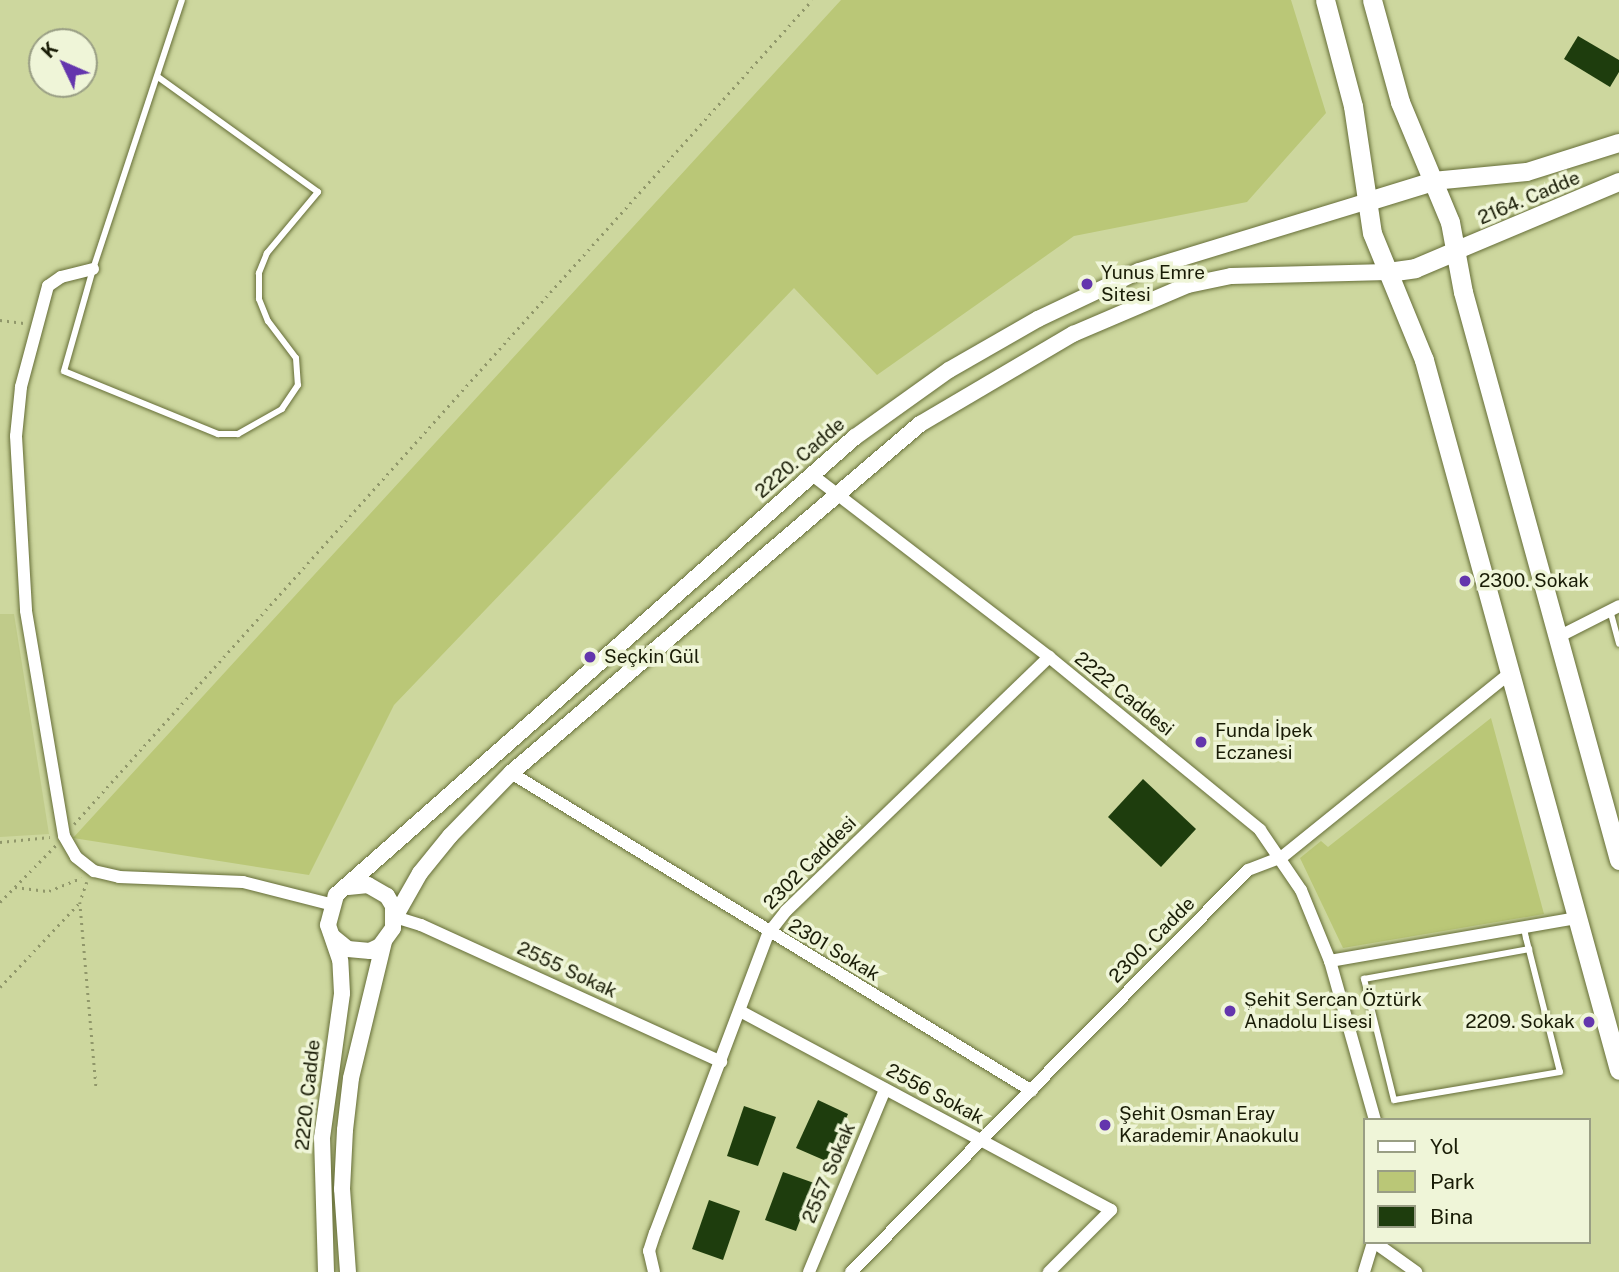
<!DOCTYPE html>
<meta charset="utf-8">
<style>
body{margin:0}
#map{position:relative;width:1619px;height:1272px;overflow:hidden;background:#cdd79e;font-family:"Public Sans",sans-serif}
div>[style]{position:absolute}
[style*='--x']{left:calc(var(--x)*1px);top:calc(var(--y)*1px);width:calc(var(--w)*1px);rotate:calc(var(--a)*1deg)}
.built>*{inset:0;background:#c0cb8a}
.green>*{inset:0;background:#bac777}
.building>*{inset:0;background:#1e3d0d}
.path>*{height:2.5px;margin-top:-1.25px;transform-origin:0;background:repeating-linear-gradient(90deg,#90976a 0 2px,transparent 0 7px)}
.roads{filter:drop-shadow(0 0 2px #666e38) drop-shadow(0 0 2px #666e38)}
.service>*{height:6px;margin:-3px;padding:0 3px;transform-origin:3px;border-radius:3px;background:#fff}
.minor>*{height:12px;margin:-6px;padding:0 6px;transform-origin:6px;border-radius:6px;background:#fff}
.tertiary>*{height:16px;margin:-8px;padding:0 8px;transform-origin:8px;border-radius:8px;background:#fff}
.secondary>*{height:18px;margin:-9px;padding:0 9px;transform-origin:9px;border-radius:9px;background:#fff}
.primary>*{height:19px;margin:-9.5px;padding:0 9.5px;transform-origin:9.5px;border-radius:9.5px;background:#fff}
.dots>*{width:19px;height:19px;translate:-50% -50%;box-sizing:border-box;border:4px solid #eff5d8;border-radius:50%}
span{translate:-50% -50%;white-space:nowrap;text-align:center;line-height:1.15;-webkit-text-stroke:7px #eff5d8;paint-order:stroke}
.street-label{font-size:19px;color:#191c06}
.poi-label{font-size:19px;color:#191c06}
.left{translate:0 -50%;text-align:left}
.right{translate:-100% -50%;text-align:right}
.legend{position:absolute;left:1363px;top:1118px;width:228px;height:126px;box-sizing:border-box;background:#eff5d8;border:2px solid #999e84;margin:0;padding:9px 12px;list-style:none;font-size:21px;color:#191c06}
.legend li{display:flex;align-items:center;gap:14px;height:35px}
.legend b{width:35px;border:2px solid #999e84}
.north{position:absolute;left:28px;top:28px;width:70px;height:70px;box-sizing:border-box;background:#eff5d8;border:2px solid #999e84;border-radius:50%;rotate:314deg;font-size:19px;font-weight:700;line-height:28px;text-align:center;color:#191c06}
.north::after{content:'';display:block;margin:auto;width:24px;height:32px;background:#6436ad;clip-path:polygon(50% 0,100% 100%,50% 72%,0 100%)}
</style>
<div id="map">
<div class="built">
<i style="clip-path:polygon(0 614px,14px 614px,49px 834px,0 837px)"></i>
</div>
<div class="green">
<i style="clip-path:polygon(841px 0,1291px 0,1326px 113px,1247px 202px,1074px 236px,877px 375px,794px 288px,394px 705px,309px 875px,73px 838px)"></i>
<i style="clip-path:polygon(1491px 718px,1544px 914px,1343px 948px,1300px 858px,1321px 841px,1328px 847px)"></i>
</div>
<div class="building">
<i style="clip-path:polygon(1578px 36px,1619px 60px,1619px 72px,1610px 87px,1564px 59px)"></i>
<i style="clip-path:polygon(1143px 779px,1196px 829px,1161px 867px,1108px 817px)"></i>
<i style="clip-path:polygon(818px 1100px,848px 1114px,826px 1161px,796px 1148px)"></i>
<i style="clip-path:polygon(744px 1106px,776px 1117px,758px 1166px,727px 1156px)"></i>
<i style="clip-path:polygon(783px 1172px,814px 1183px,796px 1231px,765px 1220px)"></i>
<i style="clip-path:polygon(709px 1200px,740px 1211px,723px 1260px,692px 1249px)"></i>
</div>
<div class="path">
<i style="--x:0;--y:320;--w:26;--a:7"></i>
<i style="--x:74;--y:824;--w:1106;--a:-48.15"></i>
<i style="--x:0;--y:842;--w:50;--a:-5.7"></i>
<i style="--x:87;--y:882;--w:21;--a:109"></i>
<i style="--x:80;--y:902;--w:185;--a:85"></i>
<i style="--x:15;--y:887;--w:34;--a:7"></i>
<i style="--x:49;--y:891;--w:35;--a:-22"></i>
<i style="--x:0;--y:902;--w:80;--a:-45.5"></i>
<i style="--x:0;--y:987;--w:117;--a:-46.7"></i>
</div>
<div class="roads">
<div class="service">
<i style="--x:158;--y:77;--w:197;--a:35.7"></i>
<i style="--x:318;--y:192;--w:80;--a:129.9"></i>
<i style="--x:267;--y:253;--w:22;--a:112"></i>
<i style="--x:259;--y:273;--w:26;--a:90"></i>
<i style="--x:259;--y:299;--w:24;--a:68"></i>
<i style="--x:268;--y:321;--w:46;--a:52.9"></i>
<i style="--x:296;--y:358;--w:27;--a:86"></i>
<i style="--x:298;--y:385;--w:29;--a:124"></i>
<i style="--x:282;--y:409;--w:51;--a:150.4"></i>
<i style="--x:238;--y:434;--w:20;--a:180"></i>
<i style="--x:218;--y:434;--w:166;--a:-157.8"></i>
<i style="--x:64;--y:371;--w:106;--a:-74.1"></i>
<i style="--x:93;--y:269;--w:283;--a:-71.7"></i>
<i style="--x:1610;--y:610;--w:35;--a:75"></i>
<i style="--x:1524;--y:928;--w:10;--a:79"></i>
<i style="--x:1526;--y:938;--w:138;--a:75.8"></i>
<i style="--x:1560;--y:1072;--w:168;--a:170.4"></i>
<i style="--x:1394;--y:1100;--w:125;--a:-103.9"></i>
<i style="--x:1364;--y:979;--w:168;--a:-10.3"></i>
</div>
<div class="minor">
<i style="--x:93;--y:269;--w:33;--a:166"></i>
<i style="--x:61;--y:277;--w:16;--a:145"></i>
<i style="--x:48;--y:286;--w:105;--a:105"></i>
<i style="--x:21;--y:387;--w:49;--a:95.8"></i>
<i style="--x:16;--y:436;--w:175;--a:86.7"></i>
<i style="--x:26;--y:611;--w:228;--a:80.4"></i>
<i style="--x:64;--y:836;--w:24;--a:60"></i>
<i style="--x:76;--y:857;--w:23;--a:38"></i>
<i style="--x:94;--y:871;--w:26;--a:13"></i>
<i style="--x:119;--y:877;--w:124;--a:2.3"></i>
<i style="--x:243;--y:882;--w:90;--a:14.2"></i>
<i style="--x:812;--y:475;--w:299;--a:37.5"></i>
<i style="--x:1049;--y:657;--w:273;--a:39.3"></i>
<i style="--x:1260;--y:830;--w:73;--a:55.7"></i>
<i style="--x:1301;--y:890;--w:77;--a:67.8"></i>
<i style="--x:1330;--y:961;--w:165;--a:74.2"></i>
<i style="--x:1558;--y:637;--w:68;--a:-26.9"></i>
<i style="--x:511;--y:773;--w:610;--a:31.4"></i>
<i style="--x:395;--y:917;--w:27;--a:17"></i>
<i style="--x:421;--y:925;--w:330;--a:24.5"></i>
<i style="--x:1330;--y:961;--w:251;--a:-9.9"></i>
<i style="--x:740;--y:1011;--w:421;--a:28.2"></i>
<i style="--x:1111;--y:1210;--w:88;--a:135"></i>
<i style="--x:1374;--y:1242;--w:52;--a:35.5"></i>
<i style="--x:654;--y:1272;--w:22;--a:-103"></i>
<i style="--x:649;--y:1251;--w:19;--a:-72"></i>
<i style="--x:655;--y:1233;--w:320;--a:-69.3"></i>
<i style="--x:768;--y:934;--w:29;--a:-52"></i>
<i style="--x:786;--y:911;--w:366;--a:-44"></i>
<i style="--x:809;--y:1272;--w:198;--a:-67.4"></i>
<i style="--x:851;--y:1272;--w:565;--a:-45.36"></i>
<i style="--x:1248;--y:870;--w:36;--a:-21"></i>
<i style="--x:1282;--y:857;--w:293;--a:-38.9"></i>
<i style="--x:1364;--y:1272;--w:31;--a:-73"></i>
</div>
<div class="tertiary">
<i style="--x:395;--y:917;--w:51;--a:-60.4"></i>
<i style="--x:420;--y:873;--w:48;--a:-51"></i>
<i style="--x:450;--y:836;--w:88;--a:-45.9"></i>
<i style="--x:511;--y:773;--w:538;--a:-40.47"></i>
<i style="--x:920;--y:424;--w:178;--a:-30.5"></i>
<i style="--x:1073;--y:334;--w:125;--a:-23.1"></i>
<i style="--x:1188;--y:285;--w:44;--a:-11.8"></i>
<i style="--x:1231;--y:276;--w:157;--a:-1.5"></i>
<i style="--x:333;--y:937;--w:19;--a:39"></i>
<i style="--x:348;--y:949;--w:22;--a:5"></i>
<i style="--x:370;--y:951;--w:11;--a:-27"></i>
<i style="--x:380;--y:946;--w:22;--a:-54"></i>
<i style="--x:393;--y:928;--w:22;--a:-90"></i>
<i style="--x:393;--y:906;--w:12;--a:-121"></i>
<i style="--x:387;--y:896;--w:22;--a:-150"></i>
<i style="--x:368;--y:885;--w:20;--a:174"></i>
<i style="--x:326;--y:1272;--w:134;--a:-91.7"></i>
<i style="--x:322;--y:1138;--w:146;--a:-82.1"></i>
<i style="--x:342;--y:993;--w:33;--a:-93"></i>
<i style="--x:340;--y:960;--w:37;--a:-109"></i>
<i style="--x:328;--y:925;--w:31;--a:-75"></i>
<i style="--x:336;--y:895;--w:692;--a:-41.43"></i>
<i style="--x:855;--y:437;--w:115;--a:-35.5"></i>
<i style="--x:949;--y:370;--w:103;--a:-29.8"></i>
<i style="--x:1038;--y:319;--w:112;--a:-25.4"></i>
<i style="--x:1139;--y:271;--w:239;--a:-17"></i>
<i style="--x:348;--y:1272;--w:83;--a:-94.1"></i>
<i style="--x:342;--y:1189;--w:59;--a:-87.1"></i>
<i style="--x:345;--y:1130;--w:52;--a:-83.4"></i>
<i style="--x:351;--y:1078;--w:140;--a:-76.4"></i>
</div>
<div class="secondary">
<i style="--x:1433;--y:181;--w:94;--a:-5.5"></i>
<i style="--x:1527;--y:172;--w:96;--a:-17.5"></i>
<i style="--x:1455;--y:251;--w:178;--a:-22.8"></i>
</div>
<div class="primary">
<i style="--x:1325;--y:0;--w:110;--a:75.2"></i>
<i style="--x:1353;--y:106;--w:128;--a:81.5"></i>
<i style="--x:1372;--y:233;--w:137;--a:67.7"></i>
<i style="--x:1424;--y:360;--w:736;--a:74.64"></i>
<i style="--x:1372;--y:0;--w:106;--a:74.6"></i>
<i style="--x:1400;--y:102;--w:130;--a:67.4"></i>
<i style="--x:1450;--y:222;--w:71;--a:79.5"></i>
<i style="--x:1463;--y:292;--w:589;--a:74.64"></i>
<i style="--x:1368;--y:201;--w:68;--a:-17.1"></i>
<i style="--x:1388;--y:272;--w:27;--a:-8"></i>
<i style="--x:1415;--y:268;--w:43;--a:-23"></i>
</div>
</div>
<div class="dots">
<i style="left:1087px;top:284px;background:#6436ad"></i>
<i style="left:1465px;top:581px;background:#6436ad"></i>
<i style="left:590px;top:657px;background:#6436ad"></i>
<i style="left:1201px;top:742px;background:#6436ad"></i>
<i style="left:1230px;top:1011px;background:#6436ad"></i>
<i style="left:1589px;top:1022px;background:#6436ad"></i>
<i style="left:1105px;top:1125px;background:#6436ad"></i>
</div>
<div class="street-label">
<span style="left:1529px;top:198px;rotate:-23deg">2164. Cadde</span>
<span style="left:800px;top:458px;rotate:-41deg">2220. Cadde</span>
<span style="left:1124px;top:694px;rotate:39deg">2222 Caddesi</span>
<span style="left:810px;top:863px;rotate:-45deg">2302 Caddesi</span>
<span style="left:1152px;top:940px;rotate:-45deg">2300. Cadde</span>
<span style="left:834px;top:950px;rotate:31deg">2301 Sokak</span>
<span style="left:567px;top:970px;rotate:25deg">2555 Sokak</span>
<span style="left:935px;top:1094px;rotate:28deg">2556 Sokak</span>
<span style="left:308px;top:1095px;rotate:-84deg">2220. Cadde</span>
<span style="left:829px;top:1173px;rotate:-67deg">2557 Sokak</span>
</div>
<div class="poi-label">
<span class="left" style="left:1101px;top:284px">Yunus Emre<br>Sitesi</span>
<span class="left" style="left:1479px;top:581px">2300. Sokak</span>
<span class="left" style="left:604px;top:657px">Seçkin Gül</span>
<span class="left" style="left:1215px;top:742px">Funda İpek<br>Eczanesi</span>
<span class="left" style="left:1244px;top:1011px">Şehit Sercan Öztürk<br>Anadolu Lisesi</span>
<span class="right" style="left:1575px;top:1022px">2209. Sokak</span>
<span class="left" style="left:1119px;top:1125px">Şehit Osman Eray<br>Karademir Anaokulu</span>
</div>
<ul class="legend">
<li><b style="height:9px;background:#fff"></b>Yol</li>
<li><b style="height:19px;background:#bac777"></b>Park</li>
<li><b style="height:19px;background:#1e3d0d"></b>Bina</li>
</ul>
<div class="north">K</div>
</div>
